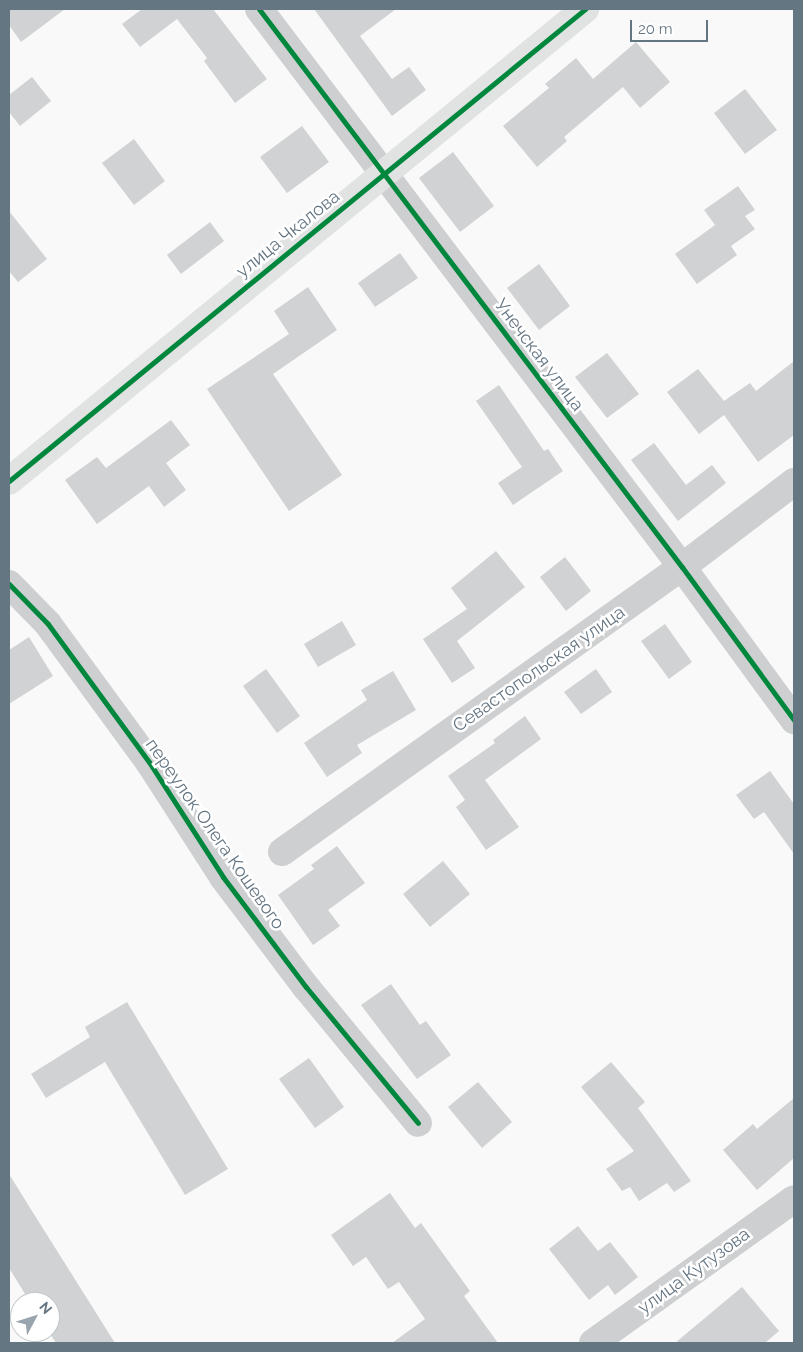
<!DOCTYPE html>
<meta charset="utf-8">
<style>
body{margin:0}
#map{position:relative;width:803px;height:1352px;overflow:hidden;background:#f9f9f9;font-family:Raleway,sans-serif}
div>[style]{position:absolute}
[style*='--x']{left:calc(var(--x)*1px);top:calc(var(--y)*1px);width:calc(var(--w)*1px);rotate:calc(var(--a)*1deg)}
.building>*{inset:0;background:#d0d2d3}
.street>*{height:28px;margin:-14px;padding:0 14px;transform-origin:14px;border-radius:14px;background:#cecfd0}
.secondary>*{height:28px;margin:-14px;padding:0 14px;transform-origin:14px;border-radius:14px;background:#e1e2e2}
.cycleway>*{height:5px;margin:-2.5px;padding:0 2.5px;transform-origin:2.5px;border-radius:2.5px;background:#00873e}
span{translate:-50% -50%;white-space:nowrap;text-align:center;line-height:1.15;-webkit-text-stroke:5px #fff;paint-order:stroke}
.street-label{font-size:18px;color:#657683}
.frame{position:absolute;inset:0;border:10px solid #657683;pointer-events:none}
.north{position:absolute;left:10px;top:1292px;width:50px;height:50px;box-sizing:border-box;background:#fff;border:1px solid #c1c8cd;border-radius:50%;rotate:50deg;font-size:14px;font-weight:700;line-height:20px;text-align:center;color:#657683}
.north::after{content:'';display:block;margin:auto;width:18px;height:22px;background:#99a4ac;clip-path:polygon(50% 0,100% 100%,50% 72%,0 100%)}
.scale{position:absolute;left:630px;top:20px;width:78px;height:22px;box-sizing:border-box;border:2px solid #657683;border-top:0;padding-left:6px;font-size:15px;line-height:18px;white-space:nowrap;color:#657683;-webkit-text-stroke:4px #fff;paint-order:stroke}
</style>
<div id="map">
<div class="building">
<i style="clip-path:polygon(9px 9px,65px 9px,21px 42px,9px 25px)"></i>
<i style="clip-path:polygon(142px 9px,213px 9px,267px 79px,235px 103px,204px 61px,207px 58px,177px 19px,140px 47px,122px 24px)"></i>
<i style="clip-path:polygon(314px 9px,396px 9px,360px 36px,392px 79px,409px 67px,426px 90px,392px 116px)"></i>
<i style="clip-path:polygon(636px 42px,670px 82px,640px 108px,623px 87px,564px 137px,567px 141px,537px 167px,503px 126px,549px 88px,545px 84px,576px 58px,593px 79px)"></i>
<i style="clip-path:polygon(32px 77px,51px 101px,20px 126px,9px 112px,9px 95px)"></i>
<i style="clip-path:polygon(745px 89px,777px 130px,745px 154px,714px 113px)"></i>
<i style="clip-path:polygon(302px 126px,329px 162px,287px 193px,260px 157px)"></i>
<i style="clip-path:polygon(134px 139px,165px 181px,134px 205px,102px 163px)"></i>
<i style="clip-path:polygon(453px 152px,494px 206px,460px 232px,419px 178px)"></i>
<i style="clip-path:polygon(738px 186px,755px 210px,745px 216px,755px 229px,731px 246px,737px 255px,697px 284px,675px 254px,715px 225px,704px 210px)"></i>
<i style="clip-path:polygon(9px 211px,47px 259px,18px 282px,9px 271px)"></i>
<i style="clip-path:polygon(210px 222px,224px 241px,181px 274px,167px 255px)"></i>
<i style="clip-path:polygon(400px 253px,418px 278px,375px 307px,358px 283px)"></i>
<i style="clip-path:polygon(539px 264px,570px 306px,539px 330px,507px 288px)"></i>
<i style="clip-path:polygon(308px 287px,337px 330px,273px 374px,342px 475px,289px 511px,207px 389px,289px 334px,274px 311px)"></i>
<i style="clip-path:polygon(607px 353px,639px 394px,607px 418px,575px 377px)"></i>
<i style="clip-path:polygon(794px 361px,794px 435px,758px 462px,724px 415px,699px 434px,667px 392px,698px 369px,724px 401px,750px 383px,756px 391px)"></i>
<i style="clip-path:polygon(499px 385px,544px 451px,548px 449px,563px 471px,513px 505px,498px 483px,522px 467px,476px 401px)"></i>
<i style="clip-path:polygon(171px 420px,190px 445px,166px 463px,186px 490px,164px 507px,149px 486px,97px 524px,65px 480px,97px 457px,106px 468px)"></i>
<i style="clip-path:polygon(654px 443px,686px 485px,712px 465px,726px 483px,678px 521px,631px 460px)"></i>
<i style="clip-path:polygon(496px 551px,525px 587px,457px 641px,475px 668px,452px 683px,423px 639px,467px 609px,451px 588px)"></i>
<i style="clip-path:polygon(565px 557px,591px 591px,566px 611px,540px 577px)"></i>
<i style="clip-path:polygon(342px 621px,356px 645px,318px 667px,304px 644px)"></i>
<i style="clip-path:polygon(665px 624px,692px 662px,669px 679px,641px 641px)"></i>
<i style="clip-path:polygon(29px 637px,53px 676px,9px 704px,9px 650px)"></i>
<i style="clip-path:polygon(266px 669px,300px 716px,277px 733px,243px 686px)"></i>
<i style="clip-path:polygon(596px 669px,612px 692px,581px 714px,564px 692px)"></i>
<i style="clip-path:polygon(393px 671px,416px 710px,357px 745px,362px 753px,327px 777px,304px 743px,367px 700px,361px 690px)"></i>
<i style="clip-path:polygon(525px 716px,541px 739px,485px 780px,519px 827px,486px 850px,456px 807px,465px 800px,448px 776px,495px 743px,493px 740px)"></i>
<i style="clip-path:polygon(770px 771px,794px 804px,794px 854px,764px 812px,754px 819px,736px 795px)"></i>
<i style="clip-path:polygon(337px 846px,365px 883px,328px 910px,340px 926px,313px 945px,278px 895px,314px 869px,311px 865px)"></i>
<i style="clip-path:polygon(443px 861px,470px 894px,430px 927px,403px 894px)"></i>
<i style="clip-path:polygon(391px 984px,420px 1025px,426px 1021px,451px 1055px,417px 1079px,361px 1005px)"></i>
<i style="clip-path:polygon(127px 1002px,228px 1169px,185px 1195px,105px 1062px,46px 1098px,31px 1074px,90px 1037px,85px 1027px)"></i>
<i style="clip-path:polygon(309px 1058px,344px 1107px,315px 1128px,279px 1079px)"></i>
<i style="clip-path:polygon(611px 1062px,645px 1102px,638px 1108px,691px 1181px,674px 1192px,667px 1183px,639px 1201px,630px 1187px,622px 1191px,606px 1169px,634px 1151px,581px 1087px)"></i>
<i style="clip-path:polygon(478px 1082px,512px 1122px,482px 1148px,448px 1107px)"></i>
<i style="clip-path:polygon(794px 1098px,794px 1158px,757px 1190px,723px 1150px,753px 1124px,757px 1129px)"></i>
<i style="clip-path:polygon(9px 1174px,32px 1211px,115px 1343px,56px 1343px,49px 1332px,50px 1302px,30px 1302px,9px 1268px)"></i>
<i style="clip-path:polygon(390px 1193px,415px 1228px,421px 1223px,470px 1291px,464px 1296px,498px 1343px,392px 1343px,425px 1319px,399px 1282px,388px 1289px,366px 1257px,353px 1266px,331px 1235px)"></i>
<i style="clip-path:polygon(578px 1226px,598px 1251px,610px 1242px,638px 1277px,615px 1295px,608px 1285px,589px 1300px,549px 1249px)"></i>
<i style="clip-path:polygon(742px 1287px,779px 1331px,765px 1343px,675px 1343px)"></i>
</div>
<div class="street">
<i style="--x:259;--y:9;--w:700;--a:52.84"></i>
<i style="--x:682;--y:567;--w:190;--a:53.8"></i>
<i style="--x:9;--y:584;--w:56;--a:45.7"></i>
<i style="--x:48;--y:624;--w:171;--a:53.8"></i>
<i style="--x:149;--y:762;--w:137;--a:57.2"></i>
<i style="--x:223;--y:877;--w:138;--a:53"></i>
<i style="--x:306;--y:987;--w:176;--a:50.5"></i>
<i style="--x:282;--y:852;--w:491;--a:-35.5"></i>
<i style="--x:682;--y:567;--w:141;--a:-37.2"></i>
<i style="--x:593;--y:1343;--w:247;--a:-35.6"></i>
</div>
<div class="secondary">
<i style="--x:9;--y:481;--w:745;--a:-39.33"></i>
</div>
<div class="cycleway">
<i style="--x:259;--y:9;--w:700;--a:52.84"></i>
<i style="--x:682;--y:567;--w:190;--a:53.8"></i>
<i style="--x:9;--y:481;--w:745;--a:-39.33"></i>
<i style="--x:9;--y:584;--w:56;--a:45.7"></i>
<i style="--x:48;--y:624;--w:171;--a:53.8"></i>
<i style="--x:149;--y:762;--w:137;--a:57.2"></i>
<i style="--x:223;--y:877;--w:138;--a:53"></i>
<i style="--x:306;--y:987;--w:176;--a:50.5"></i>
</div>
<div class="street-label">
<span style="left:288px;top:234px;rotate:-39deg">улица Чкалова</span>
<span style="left:539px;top:355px;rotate:53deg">Унечская улица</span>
<span style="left:539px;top:669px;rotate:-35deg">Севастопольская улица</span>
<span style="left:215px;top:834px;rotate:55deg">переулок Олега Кошевого</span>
<span style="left:694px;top:1271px;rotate:-36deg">улица Кутузова</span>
</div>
<div class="frame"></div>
<div class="north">N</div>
<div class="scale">20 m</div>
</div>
